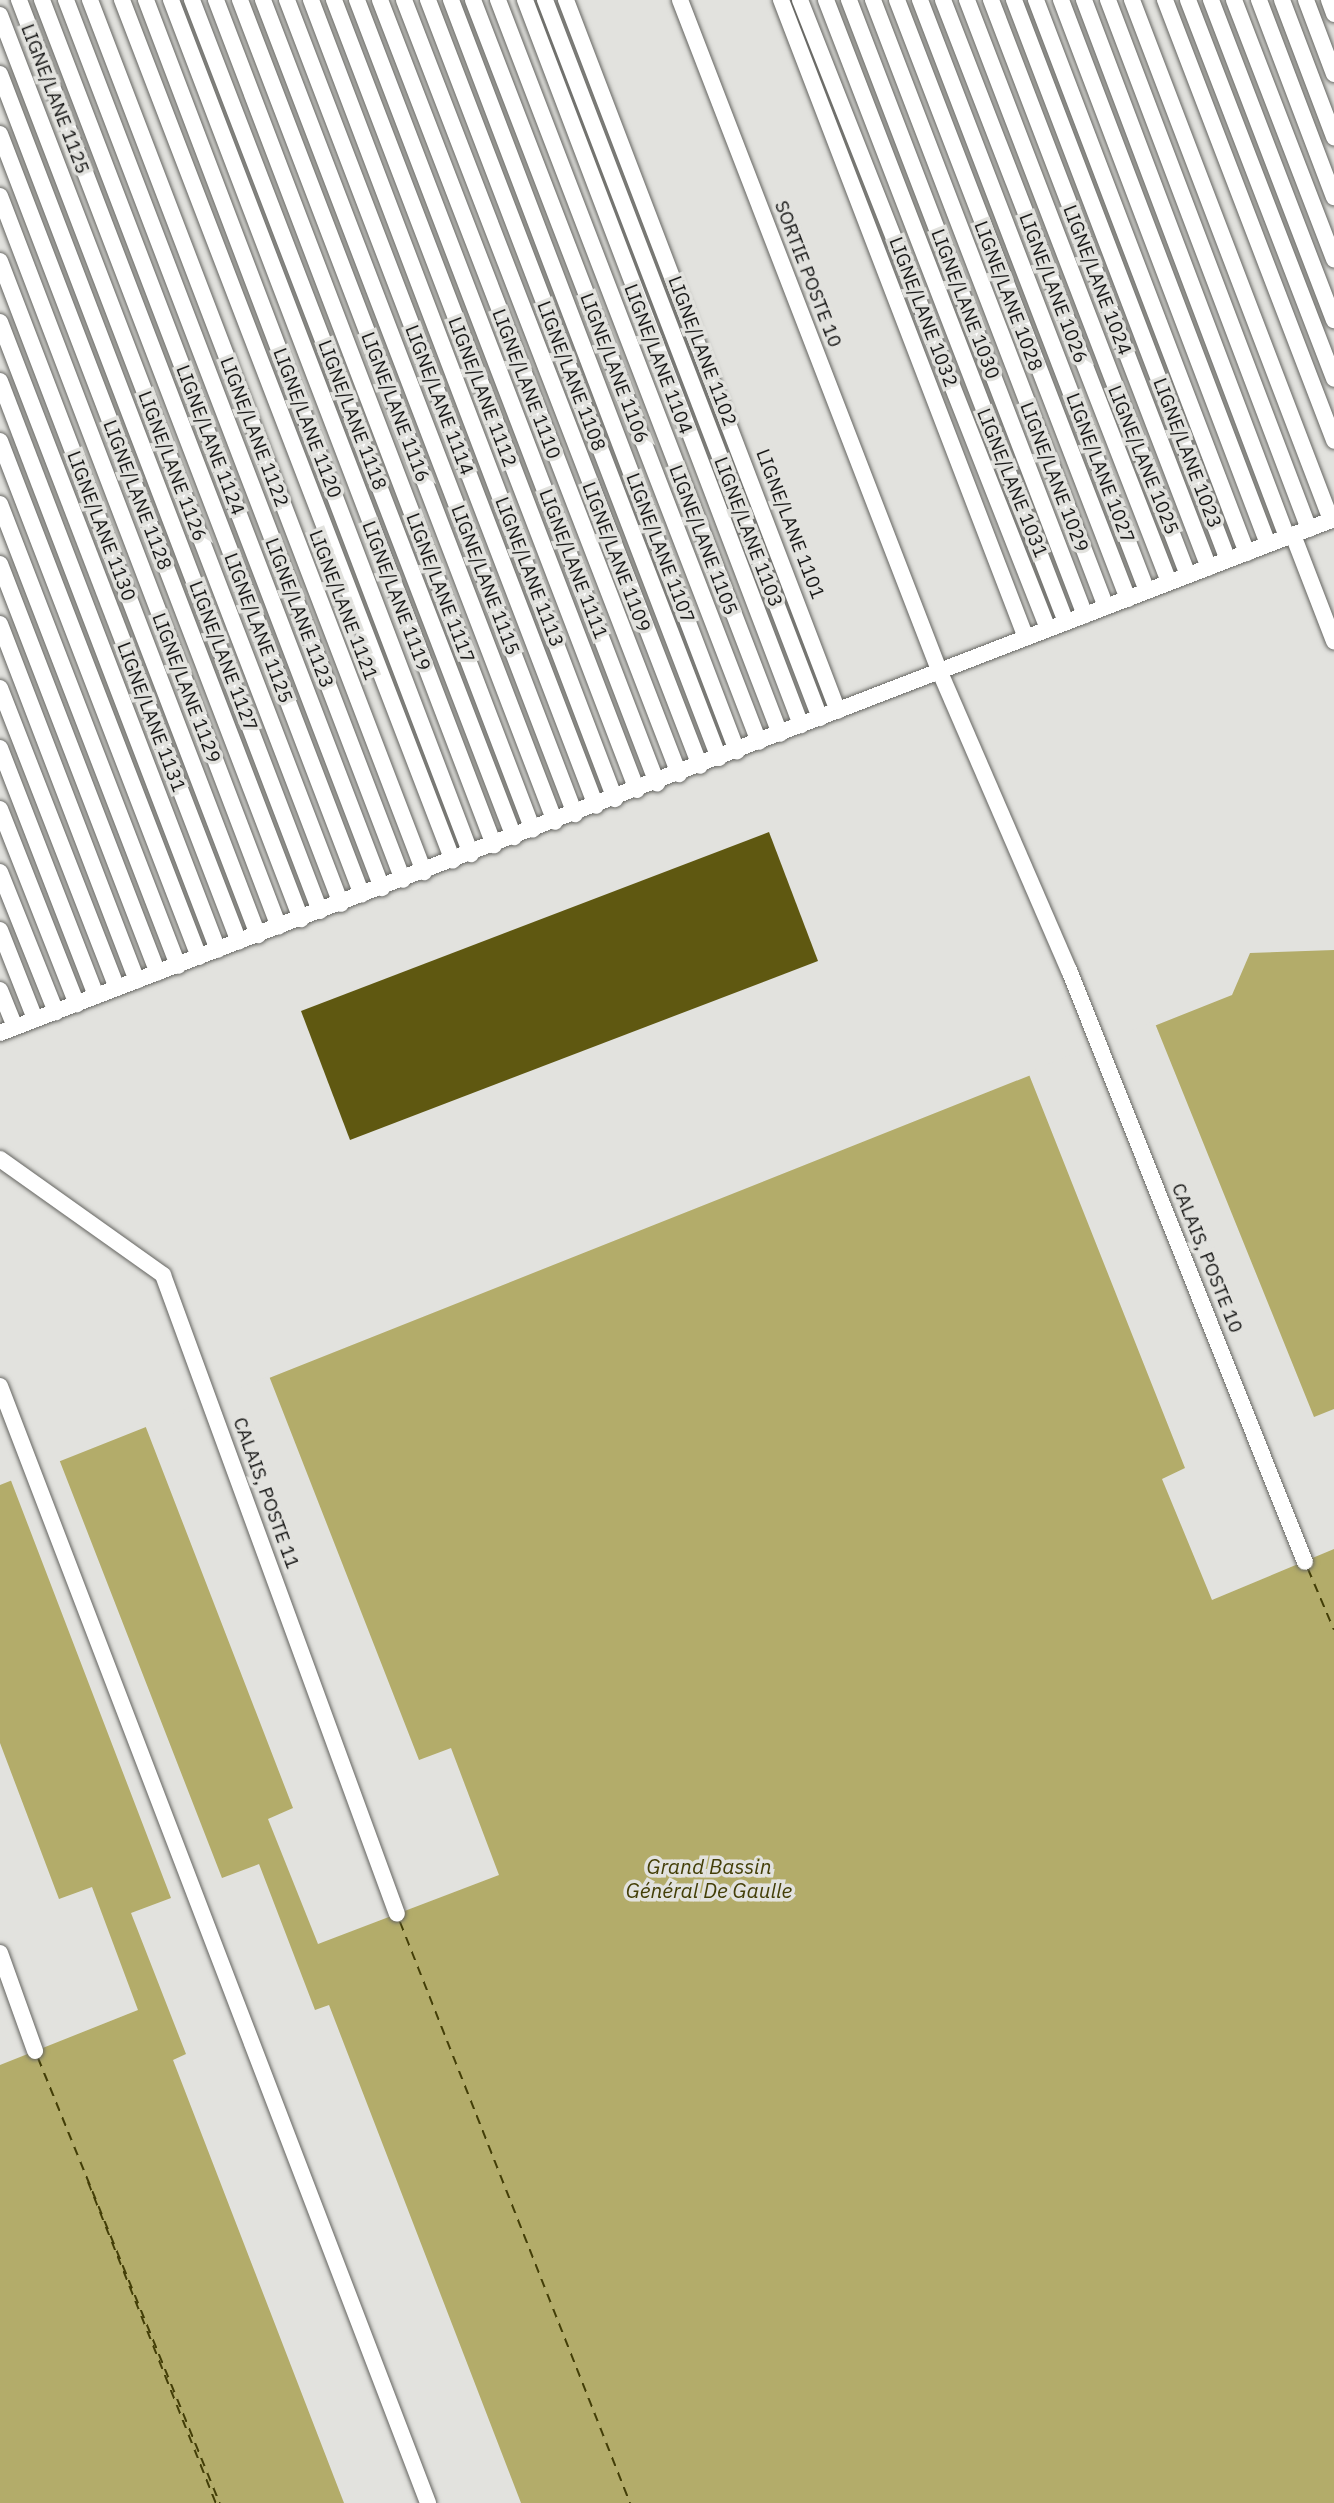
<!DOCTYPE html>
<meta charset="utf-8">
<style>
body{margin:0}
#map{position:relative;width:1334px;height:2503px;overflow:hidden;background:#e2e2de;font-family:"IBM Plex Sans",sans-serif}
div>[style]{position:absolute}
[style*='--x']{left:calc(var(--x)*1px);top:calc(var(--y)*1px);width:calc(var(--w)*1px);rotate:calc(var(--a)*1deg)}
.water>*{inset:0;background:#b3ac6a}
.pier>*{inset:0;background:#e2e2de}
.ferry>*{height:2px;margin-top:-1px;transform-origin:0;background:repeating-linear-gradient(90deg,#433e07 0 9px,transparent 0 16px)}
.building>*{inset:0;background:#5f5811}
.roads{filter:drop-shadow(0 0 2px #646460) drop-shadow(0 0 2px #646460)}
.service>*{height:16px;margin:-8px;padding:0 8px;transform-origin:8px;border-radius:8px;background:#fff}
span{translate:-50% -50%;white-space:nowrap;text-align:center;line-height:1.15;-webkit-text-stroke:7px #e2e2de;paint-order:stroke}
.street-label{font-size:19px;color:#181817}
.water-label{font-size:21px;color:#433e07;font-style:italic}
</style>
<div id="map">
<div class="water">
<i style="clip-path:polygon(1334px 950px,1334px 2503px,0 2503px,0 1485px,1232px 995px,1250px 953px)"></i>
</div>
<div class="pier">
<i style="clip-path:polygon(1154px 1021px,1314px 1417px,1334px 1409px,1334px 1549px,1212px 1600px,1162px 1479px,1185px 1468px,1028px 1072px)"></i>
<i style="clip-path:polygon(269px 1376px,419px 1760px,451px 1748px,499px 1875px,318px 1944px,268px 1819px,293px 1808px,145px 1425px)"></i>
<i style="clip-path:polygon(59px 1459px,222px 1878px,259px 1864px,315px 2010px,329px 2005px,521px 2503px,344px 2503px,173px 2060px,186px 2054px,131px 1913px,171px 1898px,10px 1478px)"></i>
<i style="clip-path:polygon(0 1743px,59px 1899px,92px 1887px,138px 2010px,0 2065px)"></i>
</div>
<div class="ferry">
<i style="--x:1308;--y:1569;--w:66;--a:66.9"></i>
<i style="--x:400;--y:1922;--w:625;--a:68.4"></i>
<i style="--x:38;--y:2058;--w:481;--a:67.8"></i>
<i style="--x:88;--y:2182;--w:346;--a:68.3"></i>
</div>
<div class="building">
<i style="clip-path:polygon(769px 832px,818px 961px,350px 1140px,301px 1011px)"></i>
</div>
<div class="roads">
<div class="service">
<i style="--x:19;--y:0;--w:958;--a:69.03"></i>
<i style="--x:42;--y:0;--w:951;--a:69.05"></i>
<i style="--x:66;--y:0;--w:942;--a:69.05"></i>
<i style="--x:90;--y:0;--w:934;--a:69.04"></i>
<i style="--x:122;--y:0;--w:922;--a:68.97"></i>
<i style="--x:146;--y:0;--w:914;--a:69.17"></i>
<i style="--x:171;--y:0;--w:905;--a:69.08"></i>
<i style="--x:192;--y:0;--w:897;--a:68.96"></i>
<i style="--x:216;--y:0;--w:888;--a:69.1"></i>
<i style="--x:240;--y:0;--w:880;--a:69.03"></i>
<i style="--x:263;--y:0;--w:872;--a:69.03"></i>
<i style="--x:287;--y:0;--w:863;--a:69.02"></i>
<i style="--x:311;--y:0;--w:855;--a:69.17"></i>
<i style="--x:334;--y:0;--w:846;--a:69.02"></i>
<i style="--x:357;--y:0;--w:839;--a:69.04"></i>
<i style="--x:380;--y:0;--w:830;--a:68.88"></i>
<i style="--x:404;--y:0;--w:821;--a:68.87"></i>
<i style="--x:428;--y:0;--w:812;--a:69"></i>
<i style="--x:451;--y:0;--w:804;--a:69.15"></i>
<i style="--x:473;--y:0;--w:795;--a:68.92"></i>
<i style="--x:498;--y:0;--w:786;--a:68.98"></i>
<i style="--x:525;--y:0;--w:776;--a:69.16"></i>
<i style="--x:545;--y:0;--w:769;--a:69.04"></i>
<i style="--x:566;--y:0;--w:761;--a:69.07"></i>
<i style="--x:680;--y:0;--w:718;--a:68.87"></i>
<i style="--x:939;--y:670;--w:327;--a:66.6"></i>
<i style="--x:1069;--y:970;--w:637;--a:68.27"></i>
<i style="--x:781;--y:0;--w:683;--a:68.99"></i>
<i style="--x:800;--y:0;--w:676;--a:68.48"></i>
<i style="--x:826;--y:0;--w:667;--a:68.9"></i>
<i style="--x:849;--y:0;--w:659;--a:69.01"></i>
<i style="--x:873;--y:0;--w:650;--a:69"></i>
<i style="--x:897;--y:0;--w:642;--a:68.91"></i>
<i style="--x:920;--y:0;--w:633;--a:68.99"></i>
<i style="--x:943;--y:0;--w:624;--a:68.78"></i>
<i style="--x:967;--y:0;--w:616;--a:68.98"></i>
<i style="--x:991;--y:0;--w:608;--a:69"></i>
<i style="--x:1014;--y:0;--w:599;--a:69.09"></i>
<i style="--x:1036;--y:0;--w:592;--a:69.12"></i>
<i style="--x:1061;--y:0;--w:582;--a:69.17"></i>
<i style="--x:1084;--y:0;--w:574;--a:69.29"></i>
<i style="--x:1108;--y:0;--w:566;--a:69.2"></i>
<i style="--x:1132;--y:0;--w:557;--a:69.06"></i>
<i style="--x:1165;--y:0;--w:472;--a:69"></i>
<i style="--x:1188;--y:0;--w:406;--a:68.9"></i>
<i style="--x:1211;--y:0;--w:343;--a:69"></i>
<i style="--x:1234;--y:0;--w:278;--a:68.9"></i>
<i style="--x:1259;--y:0;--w:211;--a:69.2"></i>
<i style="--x:1282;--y:0;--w:147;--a:69.2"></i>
<i style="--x:1306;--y:0;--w:79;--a:69.3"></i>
<i style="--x:1329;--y:0;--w:15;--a:70"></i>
<i style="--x:0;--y:15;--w:952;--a:69.01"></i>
<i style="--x:0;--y:74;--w:896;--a:69.08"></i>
<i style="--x:0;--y:134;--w:841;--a:69.02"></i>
<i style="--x:0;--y:196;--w:782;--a:69.11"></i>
<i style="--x:0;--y:261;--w:722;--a:69.05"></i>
<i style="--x:0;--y:322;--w:664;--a:68.92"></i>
<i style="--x:0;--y:381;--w:609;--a:69.04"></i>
<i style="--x:0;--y:441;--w:553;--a:68.91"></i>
<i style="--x:0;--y:504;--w:495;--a:68.9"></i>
<i style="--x:1293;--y:535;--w:114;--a:68.9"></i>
<i style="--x:0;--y:564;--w:438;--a:68.9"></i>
<i style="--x:0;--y:624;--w:382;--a:69"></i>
<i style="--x:0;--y:688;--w:322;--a:68.7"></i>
<i style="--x:0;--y:748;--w:266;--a:68.8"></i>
<i style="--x:0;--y:809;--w:210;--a:68.5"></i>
<i style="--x:0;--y:872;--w:151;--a:68.2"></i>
<i style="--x:0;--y:930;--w:96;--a:68.5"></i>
<i style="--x:0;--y:990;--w:40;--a:68"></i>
<i style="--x:0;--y:1033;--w:1430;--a:-21.07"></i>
<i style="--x:0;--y:1159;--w:200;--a:35.4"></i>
<i style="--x:163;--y:1275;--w:680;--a:69.89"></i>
<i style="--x:0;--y:1386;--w:1196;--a:69.03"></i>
<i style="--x:0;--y:1953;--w:104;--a:70.3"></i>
</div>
</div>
<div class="street-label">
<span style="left:55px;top:99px;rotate:69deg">LIGNE/LANE 1125</span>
<span style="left:808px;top:274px;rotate:69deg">SORTIE POSTE 10</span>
<span style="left:1097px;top:280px;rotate:69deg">LIGNE/LANE 1024</span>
<span style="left:1053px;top:288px;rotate:69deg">LIGNE/LANE 1026</span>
<span style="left:1008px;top:296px;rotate:69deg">LIGNE/LANE 1028</span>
<span style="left:965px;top:304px;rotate:69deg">LIGNE/LANE 1030</span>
<span style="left:923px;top:312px;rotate:69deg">LIGNE/LANE 1032</span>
<span style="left:702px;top:351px;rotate:69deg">LIGNE/LANE 1102</span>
<span style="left:658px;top:359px;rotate:69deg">LIGNE/LANE 1104</span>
<span style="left:614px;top:368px;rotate:69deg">LIGNE/LANE 1106</span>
<span style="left:571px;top:376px;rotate:69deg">LIGNE/LANE 1108</span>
<span style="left:526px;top:384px;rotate:69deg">LIGNE/LANE 1110</span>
<span style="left:482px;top:392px;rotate:69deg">LIGNE/LANE 1112</span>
<span style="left:439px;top:400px;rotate:69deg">LIGNE/LANE 1114</span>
<span style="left:395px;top:407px;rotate:69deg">LIGNE/LANE 1116</span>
<span style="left:352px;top:415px;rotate:69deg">LIGNE/LANE 1118</span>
<span style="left:307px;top:423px;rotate:69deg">LIGNE/LANE 1120</span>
<span style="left:254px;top:432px;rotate:69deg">LIGNE/LANE 1122</span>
<span style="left:210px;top:440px;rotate:69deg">LIGNE/LANE 1124</span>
<span style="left:1187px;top:453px;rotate:69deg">LIGNE/LANE 1023</span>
<span style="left:1143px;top:460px;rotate:68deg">LIGNE/LANE 1025</span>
<span style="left:172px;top:466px;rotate:69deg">LIGNE/LANE 1126</span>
<span style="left:1100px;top:468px;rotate:69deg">LIGNE/LANE 1027</span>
<span style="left:1054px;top:477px;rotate:69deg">LIGNE/LANE 1029</span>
<span style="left:1012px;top:483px;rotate:68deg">LIGNE/LANE 1031</span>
<span style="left:137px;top:495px;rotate:69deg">LIGNE/LANE 1128</span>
<span style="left:790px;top:524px;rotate:69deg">LIGNE/LANE 1101</span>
<span style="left:101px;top:526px;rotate:69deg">LIGNE/LANE 1130</span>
<span style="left:748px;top:532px;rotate:69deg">LIGNE/LANE 1103</span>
<span style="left:703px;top:540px;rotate:69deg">LIGNE/LANE 1105</span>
<span style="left:660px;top:548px;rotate:69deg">LIGNE/LANE 1107</span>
<span style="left:616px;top:557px;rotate:69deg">LIGNE/LANE 1109</span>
<span style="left:573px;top:564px;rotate:69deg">LIGNE/LANE 1111</span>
<span style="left:529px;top:572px;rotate:69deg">LIGNE/LANE 1113</span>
<span style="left:485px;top:580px;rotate:69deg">LIGNE/LANE 1115</span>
<span style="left:440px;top:588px;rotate:69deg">LIGNE/LANE 1117</span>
<span style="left:396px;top:596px;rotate:69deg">LIGNE/LANE 1119</span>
<span style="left:343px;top:605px;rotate:69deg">LIGNE/LANE 1121</span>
<span style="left:299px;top:613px;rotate:69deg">LIGNE/LANE 1123</span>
<span style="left:258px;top:628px;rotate:69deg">LIGNE/LANE 1125</span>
<span style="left:223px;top:656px;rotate:69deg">LIGNE/LANE 1127</span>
<span style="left:186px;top:688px;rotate:69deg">LIGNE/LANE 1129</span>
<span style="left:151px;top:717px;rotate:69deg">LIGNE/LANE 1131</span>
<span style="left:1207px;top:1258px;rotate:68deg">CALAIS, POSTE 10</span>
<span style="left:266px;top:1493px;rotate:70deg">CALAIS, POSTE 11</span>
</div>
<div class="water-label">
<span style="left:709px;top:1878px">Grand Bassin<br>Général De Gaulle</span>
</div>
</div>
